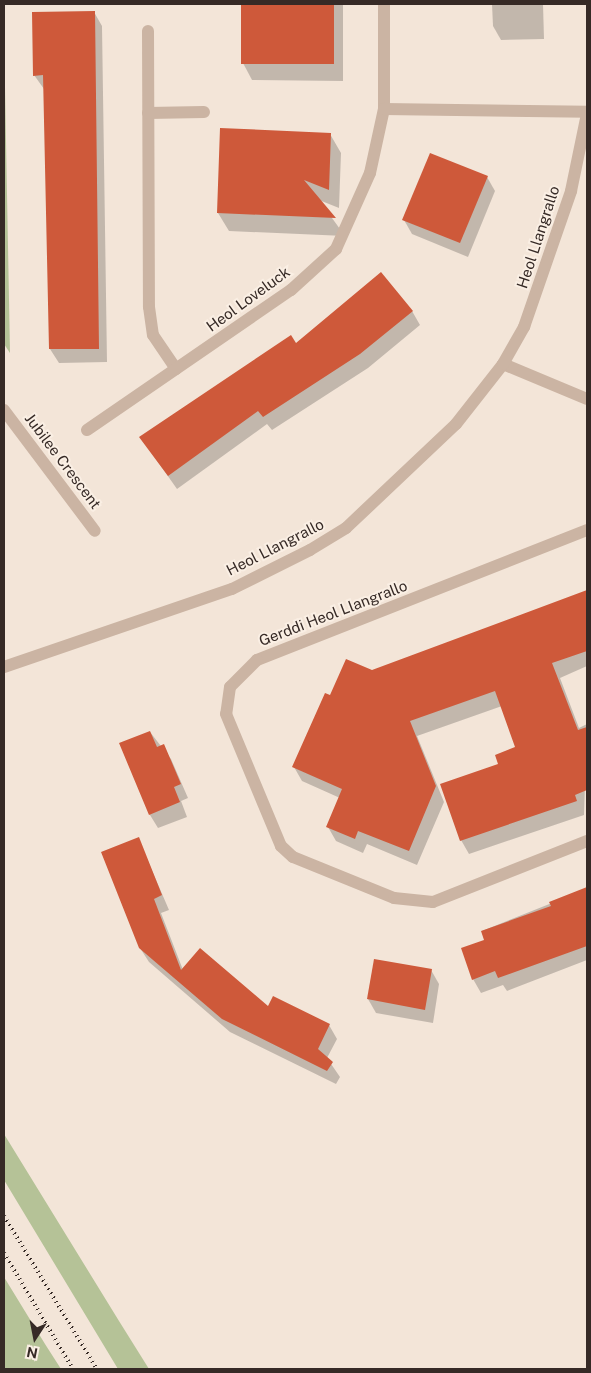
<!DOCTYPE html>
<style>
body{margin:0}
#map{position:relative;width:591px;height:1373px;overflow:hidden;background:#f3e5d8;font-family:"Public Sans",sans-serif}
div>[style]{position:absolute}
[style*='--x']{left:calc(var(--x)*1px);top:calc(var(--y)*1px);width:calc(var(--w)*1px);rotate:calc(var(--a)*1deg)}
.green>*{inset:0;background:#b5c297}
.shadow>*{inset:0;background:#0003}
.building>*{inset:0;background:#ce593a}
.minor>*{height:12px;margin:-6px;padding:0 6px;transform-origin:6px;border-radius:6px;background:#cbb4a3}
.rail>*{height:4px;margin-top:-2px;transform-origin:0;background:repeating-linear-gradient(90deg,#362a26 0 1px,transparent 0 5px)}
span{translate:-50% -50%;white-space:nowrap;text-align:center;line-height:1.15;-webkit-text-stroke:4px #faefe4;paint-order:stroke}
.street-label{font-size:15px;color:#362a26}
.frame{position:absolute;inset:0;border:5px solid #362a26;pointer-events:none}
.north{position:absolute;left:10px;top:1313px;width:50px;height:50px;-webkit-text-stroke:4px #faefe4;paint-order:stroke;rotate:191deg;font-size:14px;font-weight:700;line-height:20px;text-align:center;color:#362a26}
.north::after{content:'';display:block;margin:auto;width:18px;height:22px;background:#362a26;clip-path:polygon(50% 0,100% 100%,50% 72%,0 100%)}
</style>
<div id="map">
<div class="green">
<i style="clip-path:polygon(4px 34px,10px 353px,4px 344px)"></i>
<i style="clip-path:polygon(4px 1134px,119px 1321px,149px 1369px,118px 1369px,4px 1180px)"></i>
<i style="clip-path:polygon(4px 1277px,45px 1344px,61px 1369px,4px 1369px)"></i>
</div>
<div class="shadow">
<i style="clip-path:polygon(243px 4px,343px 4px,343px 81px,252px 80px,243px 63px)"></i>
<i style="clip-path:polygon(492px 4px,543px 4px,544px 39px,501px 40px,493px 26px)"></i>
<i style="clip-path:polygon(94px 12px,102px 26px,107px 362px,59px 363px,50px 349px,44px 89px,34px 75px)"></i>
<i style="clip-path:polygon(330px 134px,341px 153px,339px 208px,319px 200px,345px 236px,229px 231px,218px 213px)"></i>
<i style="clip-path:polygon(487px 177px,495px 191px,468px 257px,412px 234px,404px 220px)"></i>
<i style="clip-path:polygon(412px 311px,420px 325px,368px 368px,272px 430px,267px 424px,177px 489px,141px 438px,296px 345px)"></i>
<i style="clip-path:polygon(587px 591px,587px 666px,560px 678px,579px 728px,587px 724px,584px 815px,469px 854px,461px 840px,500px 765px,517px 748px,502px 706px,417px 736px,444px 802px,417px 865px,367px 844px,363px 853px,336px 841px,328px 827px,340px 798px,302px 781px,294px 767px,331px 697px,372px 672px)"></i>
<i style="clip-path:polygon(150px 732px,171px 759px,188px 798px,181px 801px,187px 817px,158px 828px,150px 815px)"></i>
<i style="clip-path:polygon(138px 838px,169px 910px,161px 913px,183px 970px,269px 1008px,329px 1025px,337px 1039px,327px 1058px,340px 1077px,336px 1084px,230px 1032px,149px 962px,140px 948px)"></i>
<i style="clip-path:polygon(587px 889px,587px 960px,507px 991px,503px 985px,481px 993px,473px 979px,486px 941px,482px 931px)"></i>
<i style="clip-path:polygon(431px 970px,439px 984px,433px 1023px,376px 1013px,368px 999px)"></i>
</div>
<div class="building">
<i style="clip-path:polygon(241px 4px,334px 4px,334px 64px,241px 64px)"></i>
<i style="clip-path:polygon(95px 11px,99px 349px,49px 349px,43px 75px,33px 76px,32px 12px)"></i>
<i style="clip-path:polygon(220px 128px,331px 133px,329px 190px,304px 180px,336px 218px,217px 213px)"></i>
<i style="clip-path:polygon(430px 153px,488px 176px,460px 243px,402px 220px)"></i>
<i style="clip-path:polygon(381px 272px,413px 311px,360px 354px,263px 417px,258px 411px,168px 476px,139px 437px,291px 335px,296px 343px)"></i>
<i style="clip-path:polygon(587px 590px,587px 651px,552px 663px,578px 730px,587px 727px,587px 790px,575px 795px,577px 801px,460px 841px,440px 784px,498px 764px,495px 755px,515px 747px,495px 691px,410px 721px,436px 786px,409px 851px,358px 831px,355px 839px,326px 827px,342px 789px,292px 767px,325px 693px,330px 695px,346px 659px,372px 670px)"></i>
<i style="clip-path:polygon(150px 731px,157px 747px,164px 744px,181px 784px,174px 787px,180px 802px,149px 815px,119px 743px)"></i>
<i style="clip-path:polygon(139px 837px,162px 895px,154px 899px,181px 970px,200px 948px,268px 1006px,273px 996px,330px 1024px,318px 1049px,333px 1062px,327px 1071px,222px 1019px,139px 948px,101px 852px)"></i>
<i style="clip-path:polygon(587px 887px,587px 946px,498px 978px,495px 971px,472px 980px,461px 948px,484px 940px,481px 931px,551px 906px,549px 902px)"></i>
<i style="clip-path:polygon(374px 959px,432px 969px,425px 1010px,367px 999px)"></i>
</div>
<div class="minor">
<i style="--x:384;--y:4;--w:105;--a:90"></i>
<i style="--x:148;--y:31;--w:276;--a:89.8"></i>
<i style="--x:149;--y:307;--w:28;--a:82"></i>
<i style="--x:153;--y:335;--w:41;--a:55.9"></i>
<i style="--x:148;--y:113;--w:56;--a:-1"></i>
<i style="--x:503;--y:364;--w:91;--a:22.6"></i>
<i style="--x:4;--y:410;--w:151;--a:53.1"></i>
<i style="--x:87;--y:430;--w:247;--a:-34.5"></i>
<i style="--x:291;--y:290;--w:61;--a:-42.3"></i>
<i style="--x:336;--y:249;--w:83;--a:-65.9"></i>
<i style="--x:370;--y:173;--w:66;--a:-77.7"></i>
<i style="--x:384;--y:109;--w:203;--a:0.8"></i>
<i style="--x:587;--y:530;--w:355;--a:158.5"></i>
<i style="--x:257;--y:660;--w:38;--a:135"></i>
<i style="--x:230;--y:687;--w:27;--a:98"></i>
<i style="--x:226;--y:714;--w:143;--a:67.4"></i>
<i style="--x:281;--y:846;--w:16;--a:43"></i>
<i style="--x:293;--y:857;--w:109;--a:22.1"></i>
<i style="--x:394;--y:898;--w:39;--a:6"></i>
<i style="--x:433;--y:902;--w:166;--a:-21.6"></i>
<i style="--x:4;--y:667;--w:241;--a:-18.9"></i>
<i style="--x:232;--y:589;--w:87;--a:-26.6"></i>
<i style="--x:310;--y:550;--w:42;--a:-31.4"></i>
<i style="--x:346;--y:528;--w:151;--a:-43.4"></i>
<i style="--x:456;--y:424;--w:76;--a:-51.9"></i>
<i style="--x:503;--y:364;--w:43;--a:-60.4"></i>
<i style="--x:524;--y:327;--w:144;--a:-70.9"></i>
<i style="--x:571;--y:191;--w:79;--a:-78.3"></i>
</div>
<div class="rail">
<i style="--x:4;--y:1216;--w:179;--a:58.7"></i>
<i style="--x:4;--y:1253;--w:135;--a:59.3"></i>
</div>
<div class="street-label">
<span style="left:538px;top:237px;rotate:-72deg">Heol Llangrallo</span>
<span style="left:248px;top:299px;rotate:-36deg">Heol Loveluck</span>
<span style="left:63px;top:461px;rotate:53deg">Jubilee Crescent</span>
<span style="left:275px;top:547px;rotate:-27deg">Heol Llangrallo</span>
<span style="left:333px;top:613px;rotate:-21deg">Gerddi Heol Llangrallo</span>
</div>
<div class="frame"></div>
<div class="north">N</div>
</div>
